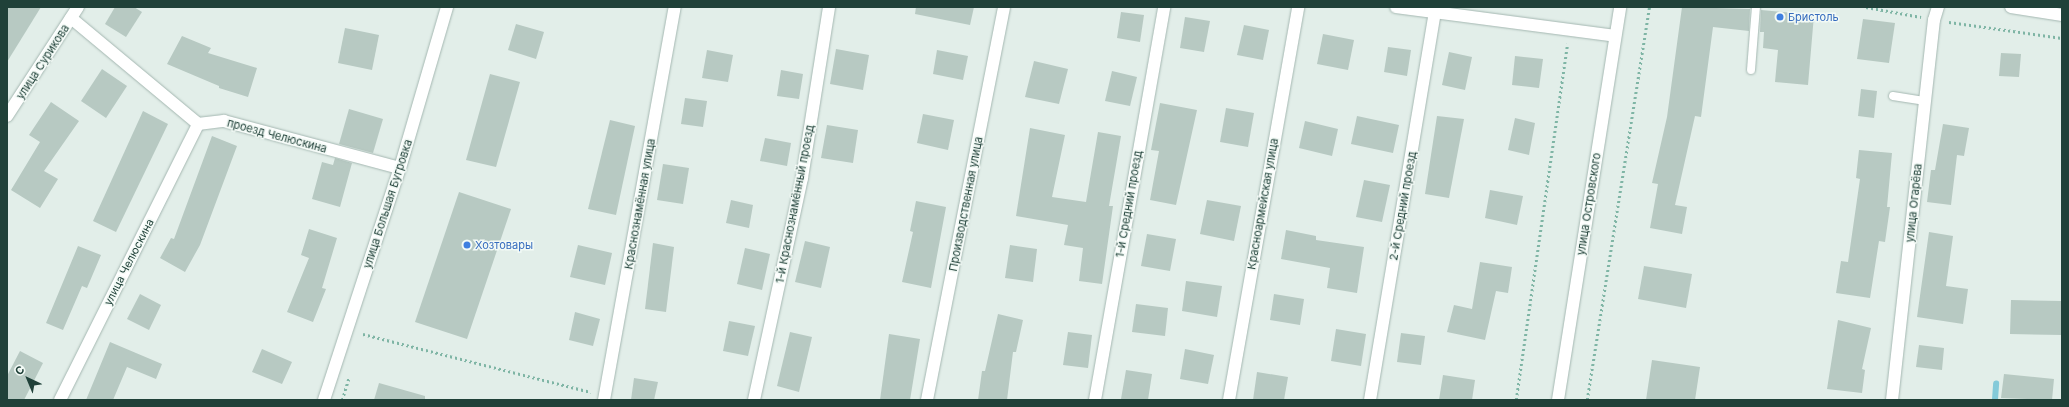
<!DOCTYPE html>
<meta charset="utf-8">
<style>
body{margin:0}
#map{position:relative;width:2069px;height:407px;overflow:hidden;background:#e2eee9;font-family:Inter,sans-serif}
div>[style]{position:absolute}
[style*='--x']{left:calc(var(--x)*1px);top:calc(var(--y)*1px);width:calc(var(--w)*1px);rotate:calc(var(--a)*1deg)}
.stream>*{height:5.5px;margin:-2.75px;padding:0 2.75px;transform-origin:2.75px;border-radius:2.75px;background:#84cad9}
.building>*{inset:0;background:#b7c9c2}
.path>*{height:2.5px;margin-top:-1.25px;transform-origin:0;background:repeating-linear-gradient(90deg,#7fb5a5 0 2px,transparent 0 5px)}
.roads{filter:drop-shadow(0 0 1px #a4b7b1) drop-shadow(0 0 1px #a4b7b1)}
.lane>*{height:8px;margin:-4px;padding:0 4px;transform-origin:4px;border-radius:4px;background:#fff}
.street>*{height:12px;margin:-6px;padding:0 6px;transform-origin:6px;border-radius:6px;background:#fff}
.secondary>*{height:12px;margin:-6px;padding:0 6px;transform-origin:6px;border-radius:6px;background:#fff}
.dots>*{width:11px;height:11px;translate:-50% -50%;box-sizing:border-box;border:2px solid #f3faf6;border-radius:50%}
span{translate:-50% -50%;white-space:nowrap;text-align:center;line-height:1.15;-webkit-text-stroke:3px #f3faf6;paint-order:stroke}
.shop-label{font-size:11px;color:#366cbe}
.left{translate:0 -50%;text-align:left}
.street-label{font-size:11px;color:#204139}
.frame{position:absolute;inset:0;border:8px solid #204139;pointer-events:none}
.north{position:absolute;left:8px;top:359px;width:40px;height:40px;-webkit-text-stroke:3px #f3faf6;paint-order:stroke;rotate:316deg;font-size:11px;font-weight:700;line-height:16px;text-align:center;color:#204139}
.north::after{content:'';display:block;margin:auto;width:14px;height:18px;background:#204139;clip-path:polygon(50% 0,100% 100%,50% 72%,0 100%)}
</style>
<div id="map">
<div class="stream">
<i style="--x:1995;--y:400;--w:16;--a:-86"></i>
</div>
<div class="building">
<i style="clip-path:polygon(7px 7px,41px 7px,7px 62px)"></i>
<i style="clip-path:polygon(115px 7px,134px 7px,142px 12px,126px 37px,105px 24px)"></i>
<i style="clip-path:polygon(916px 7px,974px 7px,970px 25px,915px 14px)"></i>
<i style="clip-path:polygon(1682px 7px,1750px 9px,1749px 31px,1713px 27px,1701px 117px,1695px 116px,1675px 205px,1687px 207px,1682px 234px,1650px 228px,1658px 184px,1652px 183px,1667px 117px)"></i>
<i style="clip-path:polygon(1761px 10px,1814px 15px,1808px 85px,1775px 82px,1778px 50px,1763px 48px,1764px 32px,1760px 32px)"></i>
<i style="clip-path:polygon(1121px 12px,1144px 15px,1140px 42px,1117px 38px)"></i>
<i style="clip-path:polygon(1185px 17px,1210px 21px,1204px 52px,1180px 48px)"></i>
<i style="clip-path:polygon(1863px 19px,1895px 23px,1889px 63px,1857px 59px)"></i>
<i style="clip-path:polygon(516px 24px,544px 32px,536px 59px,508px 50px)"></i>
<i style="clip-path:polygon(1244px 25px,1269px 30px,1263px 60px,1237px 55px)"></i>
<i style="clip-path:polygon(345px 28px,379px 35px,372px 70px,338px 63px)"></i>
<i style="clip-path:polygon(1323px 34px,1354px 40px,1348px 70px,1317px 64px)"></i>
<i style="clip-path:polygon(182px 36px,211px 48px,208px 53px,257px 68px,248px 97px,219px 88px,219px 86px,167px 64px)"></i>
<i style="clip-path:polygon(1388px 47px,1411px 50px,1407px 76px,1384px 72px)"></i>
<i style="clip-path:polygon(836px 49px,869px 55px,863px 90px,830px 84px)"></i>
<i style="clip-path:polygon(707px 50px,733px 55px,728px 82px,702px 78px)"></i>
<i style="clip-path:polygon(937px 50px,968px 56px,963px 80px,933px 74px)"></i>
<i style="clip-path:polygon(1449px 52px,1472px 57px,1465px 90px,1442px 85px)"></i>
<i style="clip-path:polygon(2001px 53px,2021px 54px,2019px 77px,1999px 76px)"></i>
<i style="clip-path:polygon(1515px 56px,1543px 59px,1539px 88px,1512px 85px)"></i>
<i style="clip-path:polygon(1034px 61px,1068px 69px,1059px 104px,1025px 97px)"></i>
<i style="clip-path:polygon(102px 69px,127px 86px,106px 118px,81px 101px)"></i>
<i style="clip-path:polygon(781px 70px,803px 74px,799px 99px,777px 96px)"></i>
<i style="clip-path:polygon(1112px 71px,1137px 77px,1130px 106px,1105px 101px)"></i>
<i style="clip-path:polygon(490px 74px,520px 82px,496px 167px,466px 160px)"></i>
<i style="clip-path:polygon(1861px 89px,1877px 91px,1874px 118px,1858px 116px)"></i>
<i style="clip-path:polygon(685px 98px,707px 101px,703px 127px,681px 124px)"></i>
<i style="clip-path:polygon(51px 102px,79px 121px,44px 171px,58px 179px,40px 208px,11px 190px,40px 142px,29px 135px)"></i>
<i style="clip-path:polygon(1160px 103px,1197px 110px,1176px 205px,1150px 200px,1159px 151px,1151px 150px)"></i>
<i style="clip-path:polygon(1226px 108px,1254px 113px,1248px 147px,1220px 142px)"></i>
<i style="clip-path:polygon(349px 109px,383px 119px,373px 153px,339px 144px)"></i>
<i style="clip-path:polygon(143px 111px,168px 124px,116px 232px,93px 221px)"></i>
<i style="clip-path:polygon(923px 114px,954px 120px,948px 150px,917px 143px)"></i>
<i style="clip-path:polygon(1357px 116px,1399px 125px,1393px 153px,1351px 144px)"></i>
<i style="clip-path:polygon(1437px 116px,1464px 119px,1449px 198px,1425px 194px)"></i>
<i style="clip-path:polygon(1515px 118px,1535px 123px,1529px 155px,1508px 150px)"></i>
<i style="clip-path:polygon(610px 120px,635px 126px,616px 215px,588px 209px)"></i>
<i style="clip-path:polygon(1305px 121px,1338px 129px,1332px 156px,1299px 148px)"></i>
<i style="clip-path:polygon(1943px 124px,1969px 128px,1964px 156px,1957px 155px,1951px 205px,1927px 202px,1931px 170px,1935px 170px)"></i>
<i style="clip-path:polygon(827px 125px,858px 130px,853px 163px,821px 158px)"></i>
<i style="clip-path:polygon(1030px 128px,1065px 135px,1052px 197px,1086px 202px,1098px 132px,1121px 136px,1109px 206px,1113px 206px,1102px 284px,1079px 281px,1083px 248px,1064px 245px,1068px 225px,1016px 216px)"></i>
<i style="clip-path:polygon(212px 136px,237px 146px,200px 245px,185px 272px,160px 258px,171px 238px,174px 239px)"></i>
<i style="clip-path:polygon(765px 138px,791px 143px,787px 166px,760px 161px)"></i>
<i style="clip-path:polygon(1859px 150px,1892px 153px,1887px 207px,1890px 207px,1885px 242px,1879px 241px,1870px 298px,1836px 293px,1841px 261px,1848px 262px,1860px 179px,1856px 178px)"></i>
<i style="clip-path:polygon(335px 158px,352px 163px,340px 207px,312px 199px,322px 162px,333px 165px)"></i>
<i style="clip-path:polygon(663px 164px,689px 168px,683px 204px,657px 200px)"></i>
<i style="clip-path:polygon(1364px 180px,1390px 185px,1382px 222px,1356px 217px)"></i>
<i style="clip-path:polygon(1490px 190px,1523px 196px,1517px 225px,1485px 218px)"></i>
<i style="clip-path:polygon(459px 192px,511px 209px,467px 339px,415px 322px)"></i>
<i style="clip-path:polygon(731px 200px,753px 205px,749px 228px,726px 223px)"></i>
<i style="clip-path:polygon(1207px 200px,1241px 206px,1234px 241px,1200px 234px)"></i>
<i style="clip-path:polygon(916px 201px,946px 207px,931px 288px,902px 282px,913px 232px,910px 231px)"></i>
<i style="clip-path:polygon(309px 229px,337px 238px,322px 288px,326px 289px,313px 322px,287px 312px,309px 258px,301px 255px)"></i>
<i style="clip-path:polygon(1286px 230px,1316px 236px,1316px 240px,1364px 247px,1357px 293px,1327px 288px,1330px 268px,1281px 259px)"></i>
<i style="clip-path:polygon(1929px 232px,1953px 236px,1946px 286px,1968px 289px,1963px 324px,1917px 317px)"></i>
<i style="clip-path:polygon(1147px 234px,1176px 239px,1170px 271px,1141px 266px)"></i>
<i style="clip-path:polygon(805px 241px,830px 247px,821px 288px,795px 282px)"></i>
<i style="clip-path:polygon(653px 243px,674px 247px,666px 312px,645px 309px)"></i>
<i style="clip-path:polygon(578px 245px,612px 253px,605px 285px,570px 277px)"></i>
<i style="clip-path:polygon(1010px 245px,1037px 249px,1033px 282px,1005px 278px)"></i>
<i style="clip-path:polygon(78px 246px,101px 255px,87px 288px,82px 286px,63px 330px,46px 323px)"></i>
<i style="clip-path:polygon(745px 248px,770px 254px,762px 290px,737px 284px)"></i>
<i style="clip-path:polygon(1480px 262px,1512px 267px,1508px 293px,1496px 291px,1485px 340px,1447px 332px,1454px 305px,1472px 309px)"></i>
<i style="clip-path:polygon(1644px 266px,1692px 274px,1686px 308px,1638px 299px)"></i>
<i style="clip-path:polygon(1186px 281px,1222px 286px,1217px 317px,1182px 311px)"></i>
<i style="clip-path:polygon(140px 294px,161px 305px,149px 330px,127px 319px)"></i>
<i style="clip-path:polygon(1274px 294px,1304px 299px,1300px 325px,1270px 320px)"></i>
<i style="clip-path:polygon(2011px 300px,2062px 301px,2062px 335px,2010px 334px)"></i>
<i style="clip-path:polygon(1136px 304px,1168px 308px,1165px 336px,1132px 332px)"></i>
<i style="clip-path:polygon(575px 312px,600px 319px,593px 346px,569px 340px)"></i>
<i style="clip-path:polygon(998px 314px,1023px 320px,1016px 352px,1013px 352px,1007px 400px,978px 400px,982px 371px,985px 371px)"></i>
<i style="clip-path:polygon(1838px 320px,1871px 328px,1862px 369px,1865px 370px,1862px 393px,1827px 389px)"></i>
<i style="clip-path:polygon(729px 321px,755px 326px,748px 356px,723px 351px)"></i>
<i style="clip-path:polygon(1336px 329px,1366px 334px,1361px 366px,1331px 361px)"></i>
<i style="clip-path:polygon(790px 332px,812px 337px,799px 392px,777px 386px)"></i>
<i style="clip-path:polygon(1068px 332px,1092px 335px,1088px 368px,1063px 365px)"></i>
<i style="clip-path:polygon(1401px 333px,1425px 336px,1421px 365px,1397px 362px)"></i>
<i style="clip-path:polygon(889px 334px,920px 339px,910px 400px,880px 400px)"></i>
<i style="clip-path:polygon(110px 342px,162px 364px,156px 379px,127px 367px,113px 400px,86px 400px)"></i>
<i style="clip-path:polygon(1919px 345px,1944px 348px,1942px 370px,1916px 367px)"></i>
<i style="clip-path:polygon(262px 349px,292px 362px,282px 384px,252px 372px)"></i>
<i style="clip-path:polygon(1185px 349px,1214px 355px,1208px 384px,1180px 379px)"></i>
<i style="clip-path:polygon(20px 351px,43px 363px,24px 400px,7px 400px,7px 376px)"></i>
<i style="clip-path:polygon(1652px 360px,1700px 367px,1695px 400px,1646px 400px)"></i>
<i style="clip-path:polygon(1126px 370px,1152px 374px,1148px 400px,1121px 399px)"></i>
<i style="clip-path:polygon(1257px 372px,1288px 377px,1284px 400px,1253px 400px)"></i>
<i style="clip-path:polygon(2004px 374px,2054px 379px,2052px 400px,2001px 398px)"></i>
<i style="clip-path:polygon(1443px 375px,1475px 380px,1472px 400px,1439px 400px)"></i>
<i style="clip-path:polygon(634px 378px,658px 382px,654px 400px,631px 400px)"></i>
<i style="clip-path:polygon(379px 383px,425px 396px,425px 400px,374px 400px)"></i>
</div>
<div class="path">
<i style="--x:1866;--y:7;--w:56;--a:10.3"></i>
<i style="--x:1949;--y:22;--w:114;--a:8.1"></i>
<i style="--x:363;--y:334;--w:235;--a:14.3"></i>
<i style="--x:342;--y:400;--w:24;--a:-73"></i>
<i style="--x:1516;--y:400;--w:360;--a:-81.8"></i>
<i style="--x:1587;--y:400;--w:398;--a:-81"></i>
</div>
<div class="roads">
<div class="lane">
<i style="--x:1751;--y:70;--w:63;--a:-85.5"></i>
<i style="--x:1893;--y:96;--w:33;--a:9"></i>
</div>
<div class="street">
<i style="--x:1396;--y:7;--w:221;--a:7.5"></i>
<i style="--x:2011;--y:7;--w:52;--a:8.9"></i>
<i style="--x:71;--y:18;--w:165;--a:39.8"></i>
<i style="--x:198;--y:124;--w:26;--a:-7"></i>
<i style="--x:224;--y:121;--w:182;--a:15"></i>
<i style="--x:7;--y:116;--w:130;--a:-56.9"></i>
<i style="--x:60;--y:400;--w:309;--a:-63.4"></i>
<i style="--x:324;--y:400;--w:244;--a:-71.9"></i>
<i style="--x:400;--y:168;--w:168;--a:-73.7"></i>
<i style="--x:604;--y:400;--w:399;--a:-79.8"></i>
<i style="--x:754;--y:400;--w:227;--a:-77.8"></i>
<i style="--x:802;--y:178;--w:173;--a:-81"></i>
<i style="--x:927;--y:400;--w:400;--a:-78.9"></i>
<i style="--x:1095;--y:400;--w:399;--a:-80"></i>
<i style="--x:1229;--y:400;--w:399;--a:-80"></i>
<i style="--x:1370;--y:400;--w:393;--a:-80.5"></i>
<i style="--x:1892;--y:400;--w:382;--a:-83.7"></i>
<i style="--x:1934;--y:20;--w:14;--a:-73"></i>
</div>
<div class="secondary">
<i style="--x:1558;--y:400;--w:398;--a:-81"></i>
</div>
</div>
<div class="dots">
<i style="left:1780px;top:17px;background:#3f7fe0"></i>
<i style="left:467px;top:245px;background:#3f7fe0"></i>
</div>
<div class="shop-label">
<span class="left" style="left:1788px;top:17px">Бристоль</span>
<span class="left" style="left:475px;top:245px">Хозтовары</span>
</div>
<div class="street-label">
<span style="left:43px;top:62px;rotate:-57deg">улица Сурикова</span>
<span style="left:277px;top:136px;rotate:15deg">проезд Челюскина</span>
<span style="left:1914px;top:203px;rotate:-84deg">улица Огарёва</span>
<span style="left:388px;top:204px;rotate:-72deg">улица Большая Бугровка</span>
<span style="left:640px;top:204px;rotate:-80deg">Краснознамённая улица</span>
<span style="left:795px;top:204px;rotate:-79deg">1-й Краснознамённый проезд</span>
<span style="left:966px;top:204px;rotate:-79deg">Производственная улица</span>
<span style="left:1129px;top:204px;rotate:-80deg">1-й Средний проезд</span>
<span style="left:1263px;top:204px;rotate:-80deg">Красноармейская улица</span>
<span style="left:1589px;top:204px;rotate:-81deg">улица Островского</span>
<span style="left:1403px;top:206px;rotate:-80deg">2-й Средний проезд</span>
<span style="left:129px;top:262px;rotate:-63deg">улица Челюскина</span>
</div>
<div class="frame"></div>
<div class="north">С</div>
</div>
